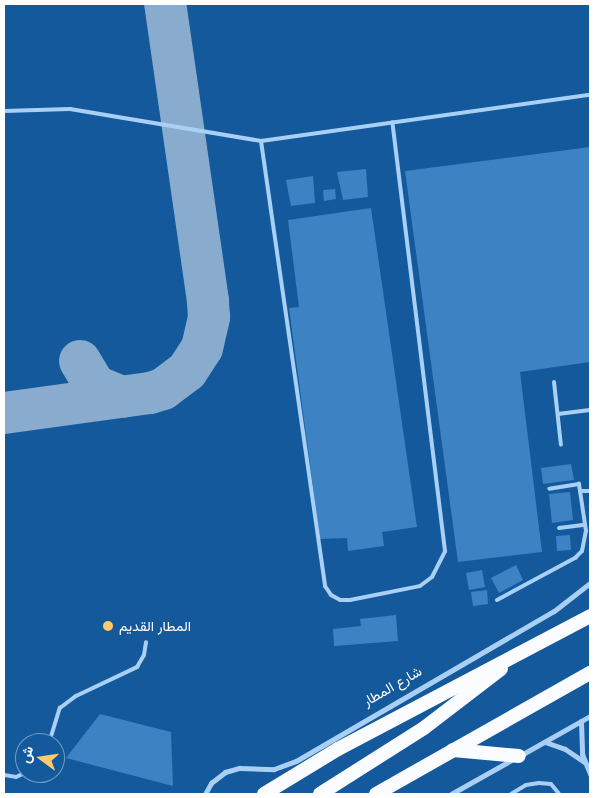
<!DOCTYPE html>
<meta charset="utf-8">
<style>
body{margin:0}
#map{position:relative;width:594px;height:798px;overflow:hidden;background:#13599c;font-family:Helvetica,Vazirmatn,sans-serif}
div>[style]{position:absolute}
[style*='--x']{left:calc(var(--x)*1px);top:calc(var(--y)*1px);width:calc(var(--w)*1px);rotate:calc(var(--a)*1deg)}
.taxiway>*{height:42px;margin:-21px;padding:0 21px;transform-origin:21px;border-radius:21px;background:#89acce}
.building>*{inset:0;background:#3d82c3}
.service>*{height:4px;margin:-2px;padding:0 2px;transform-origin:2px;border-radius:2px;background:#a9d0f4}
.minor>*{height:5px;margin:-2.5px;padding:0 2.5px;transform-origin:2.5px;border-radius:2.5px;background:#a9d0f4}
.trunk>*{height:14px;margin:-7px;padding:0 7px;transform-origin:7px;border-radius:7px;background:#fafcff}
.dots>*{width:14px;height:14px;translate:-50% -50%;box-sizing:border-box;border:2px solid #13599c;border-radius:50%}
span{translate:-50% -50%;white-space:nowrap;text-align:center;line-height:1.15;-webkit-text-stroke:5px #13599c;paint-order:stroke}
.poi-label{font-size:14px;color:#fff}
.left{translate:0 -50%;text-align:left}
.street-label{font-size:14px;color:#fff}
.frame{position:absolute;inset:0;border:5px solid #fff;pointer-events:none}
.north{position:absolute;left:15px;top:733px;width:50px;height:50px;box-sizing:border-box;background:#13599c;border:1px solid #719bc4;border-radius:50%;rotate:284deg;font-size:14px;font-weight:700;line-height:20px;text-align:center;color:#fff}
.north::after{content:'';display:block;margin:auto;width:18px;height:22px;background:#ffca6c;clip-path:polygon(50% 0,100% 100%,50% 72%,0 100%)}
</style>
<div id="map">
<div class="taxiway">
<i style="--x:80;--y:361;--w:29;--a:59"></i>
<i style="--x:95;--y:386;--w:29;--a:22"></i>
<i style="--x:4;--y:413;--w:147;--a:-7.8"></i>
<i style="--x:150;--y:393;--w:14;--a:-17"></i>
<i style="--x:163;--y:389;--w:30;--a:-37"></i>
<i style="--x:187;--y:371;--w:27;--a:-57"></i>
<i style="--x:202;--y:348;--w:32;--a:-77"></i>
<i style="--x:209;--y:317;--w:16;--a:-94"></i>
<i style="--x:208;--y:301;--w:300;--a:-98.2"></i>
</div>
<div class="building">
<i style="clip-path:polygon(590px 147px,590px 362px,520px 372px,542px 552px,458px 562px,405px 171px)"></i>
<i style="clip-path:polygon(366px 169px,368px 197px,343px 200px,337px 172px)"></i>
<i style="clip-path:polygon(313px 176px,315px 203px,291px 206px,286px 180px)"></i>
<i style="clip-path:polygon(335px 189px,336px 199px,324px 201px,323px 190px)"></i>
<i style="clip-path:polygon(371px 208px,417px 527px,382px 532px,384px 546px,348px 551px,347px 538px,320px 539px,289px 308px,299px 307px,288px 220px)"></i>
<i style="clip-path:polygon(571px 464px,574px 480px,543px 484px,541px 468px)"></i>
<i style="clip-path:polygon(570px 492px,573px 520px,552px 523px,549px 494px)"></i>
<i style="clip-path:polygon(570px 535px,571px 550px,557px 551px,556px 536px)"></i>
<i style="clip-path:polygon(516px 565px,523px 580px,499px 593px,491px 578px)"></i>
<i style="clip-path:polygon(482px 570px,485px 587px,469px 590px,466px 573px)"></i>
<i style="clip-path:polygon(487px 590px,488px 604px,473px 606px,471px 592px)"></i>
<i style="clip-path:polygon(396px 615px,398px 641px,334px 646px,333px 629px,361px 626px,360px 619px)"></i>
<i style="clip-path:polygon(100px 714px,171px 732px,173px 786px,66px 758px)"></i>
</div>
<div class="service">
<i style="--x:4;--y:111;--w:66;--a:-1.7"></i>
<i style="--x:70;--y:109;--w:194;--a:9.5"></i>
<i style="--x:261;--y:141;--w:332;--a:-8"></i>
<i style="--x:261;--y:141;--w:450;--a:81.8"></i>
<i style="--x:325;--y:586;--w:11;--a:56"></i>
<i style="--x:331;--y:595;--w:10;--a:29"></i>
<i style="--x:340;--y:600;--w:10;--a:0"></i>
<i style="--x:350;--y:600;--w:71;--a:-11.3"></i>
<i style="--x:420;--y:586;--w:15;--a:-37"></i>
<i style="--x:432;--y:577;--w:29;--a:-63"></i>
<i style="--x:445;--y:551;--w:432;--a:-97"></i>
<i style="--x:554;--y:382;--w:63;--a:83.7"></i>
<i style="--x:558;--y:414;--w:32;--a:-7"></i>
<i style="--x:580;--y:491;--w:10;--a:0"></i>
<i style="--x:559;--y:528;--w:26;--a:-7"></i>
<i style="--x:497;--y:600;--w:89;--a:-28.3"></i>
<i style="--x:575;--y:558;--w:10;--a:-45"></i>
<i style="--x:582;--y:551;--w:20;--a:-79"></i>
<i style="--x:586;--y:531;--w:48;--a:-98.5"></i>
<i style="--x:579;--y:484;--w:30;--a:171"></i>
<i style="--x:49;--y:743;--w:37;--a:-73"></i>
<i style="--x:60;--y:708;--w:20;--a:-37"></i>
<i style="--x:76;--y:696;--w:68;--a:-25.4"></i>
<i style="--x:137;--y:667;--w:14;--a:-60"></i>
<i style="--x:144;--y:655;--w:13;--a:-81"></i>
<i style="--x:4;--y:775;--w:12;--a:9"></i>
<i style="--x:16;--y:777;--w:10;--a:-24"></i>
<i style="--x:511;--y:794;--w:17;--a:-31"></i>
<i style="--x:526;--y:785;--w:13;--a:-9"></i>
<i style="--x:539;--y:783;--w:12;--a:5"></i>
<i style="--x:551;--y:784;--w:13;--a:51"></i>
</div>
<div class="minor">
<i style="--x:581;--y:721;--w:33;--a:88"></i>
<i style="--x:582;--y:754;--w:22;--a:68"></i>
<i style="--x:545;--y:742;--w:21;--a:19"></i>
<i style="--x:565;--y:749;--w:23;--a:34"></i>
<i style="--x:521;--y:755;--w:79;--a:-29.5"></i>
<i style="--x:205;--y:794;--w:13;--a:-61"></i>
<i style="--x:211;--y:783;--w:18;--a:-38"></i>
<i style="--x:225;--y:772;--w:15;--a:-16"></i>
<i style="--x:239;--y:768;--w:35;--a:2"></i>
<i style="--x:274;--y:769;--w:23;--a:-20"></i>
<i style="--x:296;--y:761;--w:298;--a:-30.2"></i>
<i style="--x:554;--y:611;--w:46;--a:-37.9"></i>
<i style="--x:451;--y:794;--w:71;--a:-29.4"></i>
</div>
<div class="trunk">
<i style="--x:453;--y:750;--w:66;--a:5.2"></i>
<i style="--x:264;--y:794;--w:87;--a:-31.3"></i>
<i style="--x:338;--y:749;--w:285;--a:-27.8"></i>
<i style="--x:320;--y:794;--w:123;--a:-32.4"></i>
<i style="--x:424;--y:728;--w:97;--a:-37.5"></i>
<i style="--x:376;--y:794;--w:246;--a:-29.5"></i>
</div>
<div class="dots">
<i style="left:108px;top:626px;background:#ffca6c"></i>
</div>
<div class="poi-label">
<span class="left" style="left:119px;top:626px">المطار القديم</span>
</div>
<div class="street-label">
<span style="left:392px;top:686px;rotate:-30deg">شارع المطار</span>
</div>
<div class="frame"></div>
<div class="north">ش</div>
</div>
